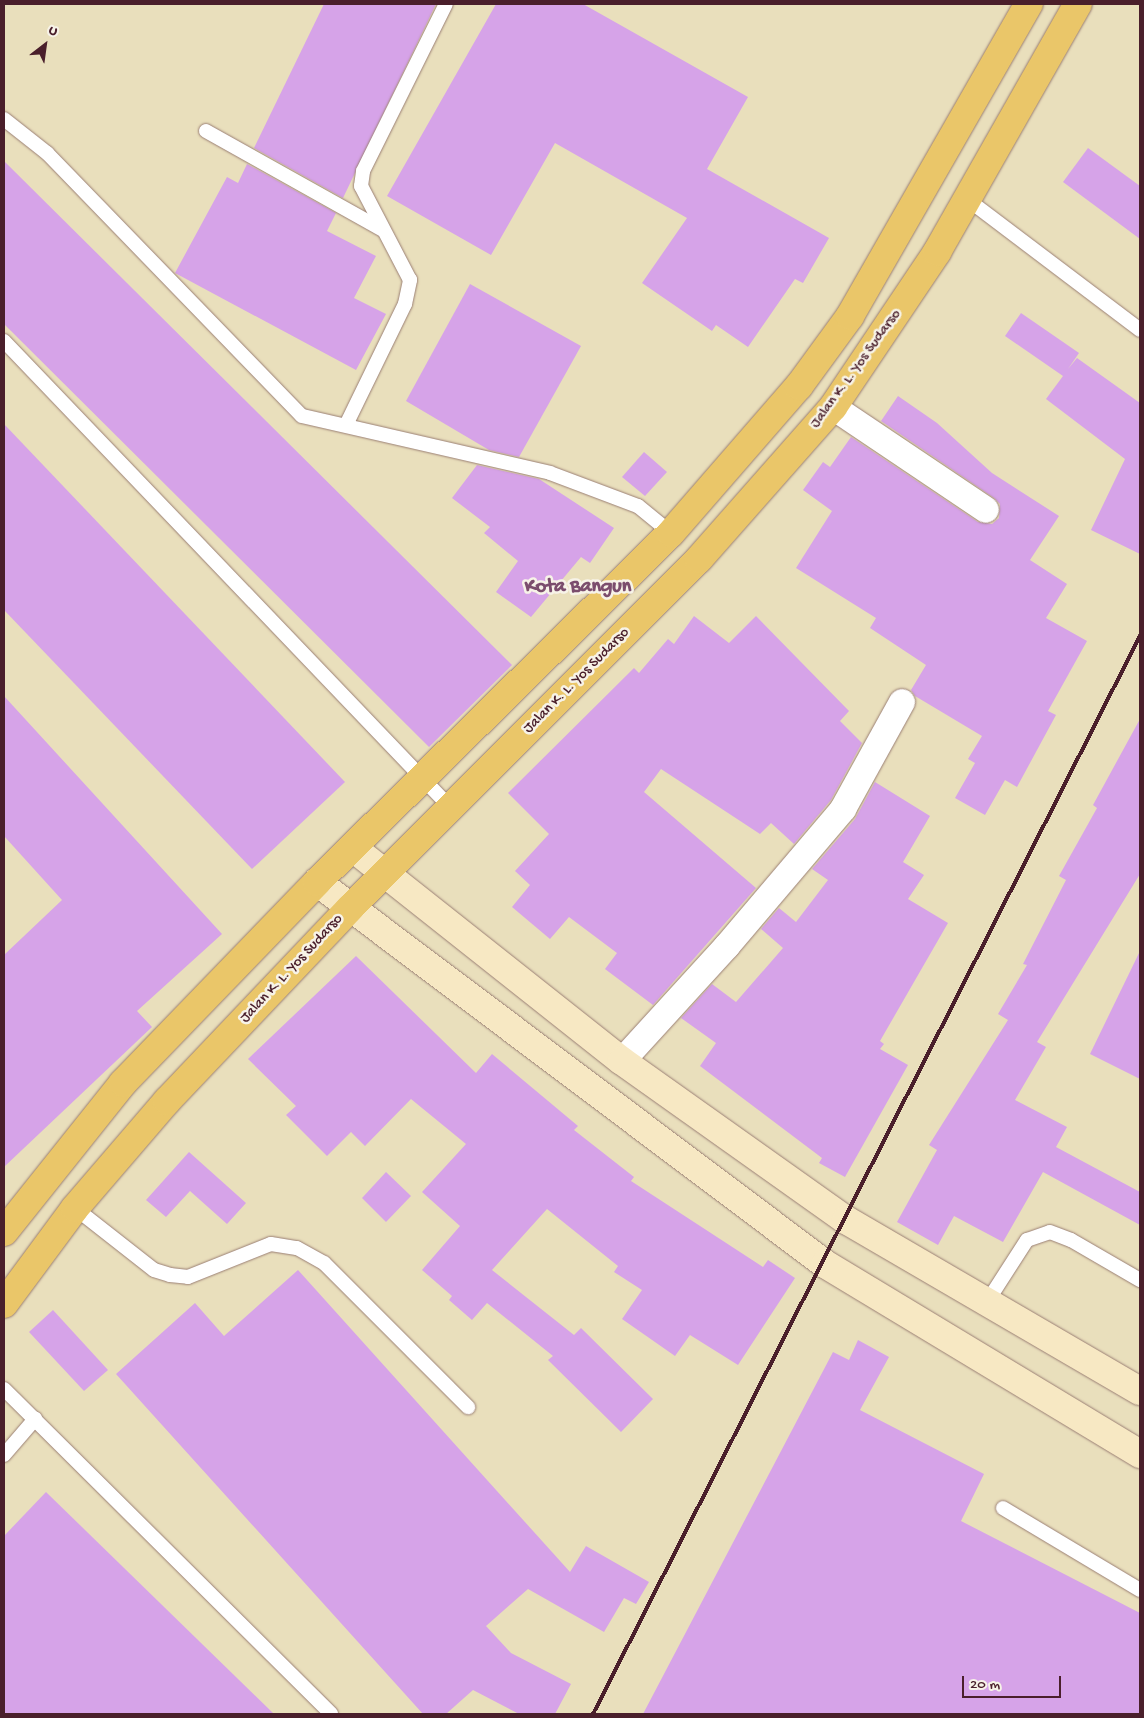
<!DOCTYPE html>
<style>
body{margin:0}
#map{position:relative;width:1144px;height:1718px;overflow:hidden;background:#e9dfbc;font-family:"Gochi Hand",sans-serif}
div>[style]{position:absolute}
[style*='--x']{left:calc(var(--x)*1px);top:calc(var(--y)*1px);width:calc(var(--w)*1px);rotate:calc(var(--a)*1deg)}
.building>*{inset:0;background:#d6a3e8}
.roads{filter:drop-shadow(0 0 1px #9a7f74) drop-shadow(0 0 1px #9a7f74)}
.lane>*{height:14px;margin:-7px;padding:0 7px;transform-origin:7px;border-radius:7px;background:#fff}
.street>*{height:26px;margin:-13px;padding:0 13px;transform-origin:13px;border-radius:13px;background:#fff}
.secondary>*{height:28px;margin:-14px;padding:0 14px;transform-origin:14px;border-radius:14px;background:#f7e8c3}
.highway>*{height:28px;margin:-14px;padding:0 14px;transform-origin:14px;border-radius:14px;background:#eac669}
.rail>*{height:4px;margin:-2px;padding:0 2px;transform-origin:2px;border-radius:2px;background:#4a1f2b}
span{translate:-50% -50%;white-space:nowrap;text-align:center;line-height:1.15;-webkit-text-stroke:5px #f7f3e8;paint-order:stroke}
.street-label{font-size:15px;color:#4a1f2b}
.district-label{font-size:20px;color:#7b4d6d;font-weight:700}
.frame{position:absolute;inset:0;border:5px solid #4a1f2b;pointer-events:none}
.north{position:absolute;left:20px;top:20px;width:50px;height:50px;-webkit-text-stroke:4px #f7f3e8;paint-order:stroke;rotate:30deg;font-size:14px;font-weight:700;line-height:20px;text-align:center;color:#4a1f2b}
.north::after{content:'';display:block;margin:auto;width:18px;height:22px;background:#4a1f2b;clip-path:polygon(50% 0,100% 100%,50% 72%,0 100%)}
.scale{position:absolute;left:962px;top:1676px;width:99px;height:22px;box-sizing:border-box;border:2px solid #4a1f2b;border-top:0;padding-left:6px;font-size:15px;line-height:18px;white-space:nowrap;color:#4a1f2b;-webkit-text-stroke:4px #f7f3e8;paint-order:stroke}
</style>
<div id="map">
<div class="building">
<i style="clip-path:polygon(324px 4px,436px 4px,343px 198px,254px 148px)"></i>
<i style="clip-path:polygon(496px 4px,583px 4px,748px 97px,707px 169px,829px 238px,803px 283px,795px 279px,748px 347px,716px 325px,712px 331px,642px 283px,687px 218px,555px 143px,491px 255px,387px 196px)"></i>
<i style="clip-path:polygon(1088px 148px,1140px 186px,1140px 239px,1063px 182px)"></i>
<i style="clip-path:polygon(4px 161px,512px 665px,429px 747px,4px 324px)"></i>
<i style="clip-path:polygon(247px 164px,336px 213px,327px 231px,376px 256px,354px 298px,386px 314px,356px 370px,175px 273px,227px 177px,238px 183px)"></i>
<i style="clip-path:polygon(470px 284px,581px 346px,519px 457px,489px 450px,406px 401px)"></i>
<i style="clip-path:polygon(1021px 313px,1079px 353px,1068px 369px,1077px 358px,1140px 403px,1140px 554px,1091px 530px,1125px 459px,1046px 399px,1063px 376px,1005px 336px)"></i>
<i style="clip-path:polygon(898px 396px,937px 423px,992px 473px,1059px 516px,1030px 560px,1067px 584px,1046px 618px,1087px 641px,1048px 711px,1056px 715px,1017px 787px,1005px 780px,985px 815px,955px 798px,975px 763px,968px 759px,982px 736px,915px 696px,911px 690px,926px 665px,870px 628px,876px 618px,796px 568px,832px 511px,803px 490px,823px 462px,830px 467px,851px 437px,978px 522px,992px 524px,999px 518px,1000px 504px,994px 498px,881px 421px)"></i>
<i style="clip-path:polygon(4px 424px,345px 782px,252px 869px,4px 610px)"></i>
<i style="clip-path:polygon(644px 452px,667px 472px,645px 496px,622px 477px)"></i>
<i style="clip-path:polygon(477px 465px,539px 479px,614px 528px,590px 563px,581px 557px,531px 617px,496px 592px,518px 561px,484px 533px,490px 527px,452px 498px)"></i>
<i style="clip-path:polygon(694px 616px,729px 643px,756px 616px,849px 711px,840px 721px,862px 743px,831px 800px,794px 844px,771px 823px,760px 834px,661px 769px,644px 792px,756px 888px,653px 1005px,605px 969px,617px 953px,569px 917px,550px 939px,512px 907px,530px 885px,515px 871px,549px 834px,508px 793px,634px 668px,639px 673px,668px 639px,674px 644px)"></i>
<i style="clip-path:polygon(4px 696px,222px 934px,137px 1011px,152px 1027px,4px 1167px,4px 955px,62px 900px,4px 836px)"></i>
<i style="clip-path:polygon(1140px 719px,1140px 874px,1037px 1042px,1046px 1047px,1015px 1100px,1067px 1127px,1056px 1147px,1140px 1192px,1140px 1225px,1043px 1172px,1003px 1242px,954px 1216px,938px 1245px,897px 1222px,937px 1150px,929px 1145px,1008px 1020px,998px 1014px,1027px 965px,1023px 964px,1066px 880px,1059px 876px,1097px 808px,1093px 805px)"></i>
<i style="clip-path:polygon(875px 782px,930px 816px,903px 862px,924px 875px,908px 899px,948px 923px,880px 1041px,884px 1044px,880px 1049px,908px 1065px,845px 1177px,819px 1163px,822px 1158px,700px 1066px,716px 1043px,681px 1018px,712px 984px,736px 1002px,783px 948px,761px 929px,779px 908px,796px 922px,828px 880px,812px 869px,855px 819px)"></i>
<i style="clip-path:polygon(1140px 951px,1140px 1079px,1090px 1054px)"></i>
<i style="clip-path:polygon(356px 956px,476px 1073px,492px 1054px,578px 1126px,574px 1130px,634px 1177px,631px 1181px,763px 1267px,768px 1260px,795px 1278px,738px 1365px,690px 1335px,675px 1356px,622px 1319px,642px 1290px,614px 1272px,618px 1266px,547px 1209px,492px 1270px,574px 1335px,581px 1328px,653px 1399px,621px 1432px,548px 1360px,553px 1356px,487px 1303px,472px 1320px,449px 1300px,452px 1296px,422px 1270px,460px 1226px,422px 1192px,466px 1144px,411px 1099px,365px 1146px,351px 1132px,327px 1156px,286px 1115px,296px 1106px,248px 1059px)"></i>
<i style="clip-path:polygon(189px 1152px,246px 1203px,227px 1224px,190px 1191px,166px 1217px,146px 1200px)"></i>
<i style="clip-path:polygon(386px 1172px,411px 1196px,386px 1222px,362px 1198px)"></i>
<i style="clip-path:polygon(298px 1270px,570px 1572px,586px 1546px,649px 1582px,636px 1604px,624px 1598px,604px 1632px,528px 1589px,486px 1626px,511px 1653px,571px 1684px,555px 1714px,519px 1714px,473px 1690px,446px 1714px,423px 1714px,116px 1374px,195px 1303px,224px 1336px)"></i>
<i style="clip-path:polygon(53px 1310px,108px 1370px,84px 1391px,29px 1332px)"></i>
<i style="clip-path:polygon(858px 1340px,889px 1357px,860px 1410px,984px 1474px,961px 1521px,1140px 1613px,1140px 1714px,643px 1714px,833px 1352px,849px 1360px)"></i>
<i style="clip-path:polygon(46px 1492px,274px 1714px,4px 1714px,4px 1536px)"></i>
</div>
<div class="roads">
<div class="lane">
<i style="--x:4;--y:119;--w:55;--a:38.3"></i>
<i style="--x:47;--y:153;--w:366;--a:45.9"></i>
<i style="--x:302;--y:416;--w:254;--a:12.9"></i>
<i style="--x:550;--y:473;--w:94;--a:20.6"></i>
<i style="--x:638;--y:506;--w:43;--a:39.3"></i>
<i style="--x:206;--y:131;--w:203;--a:29.2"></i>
<i style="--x:967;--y:199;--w:217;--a:37.1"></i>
<i style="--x:4;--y:341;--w:645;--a:46.26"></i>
<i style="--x:346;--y:425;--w:135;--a:-64"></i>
<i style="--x:405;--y:304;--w:25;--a:-78"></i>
<i style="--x:410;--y:280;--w:106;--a:-117.5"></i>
<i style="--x:361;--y:186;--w:15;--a:-82"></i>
<i style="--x:363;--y:171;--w:186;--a:-63.6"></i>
<i style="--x:75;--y:1208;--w:100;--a:38.1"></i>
<i style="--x:154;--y:1270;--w:17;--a:17"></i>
<i style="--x:170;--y:1275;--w:18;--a:6"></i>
<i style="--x:188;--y:1277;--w:89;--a:-21.7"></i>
<i style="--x:271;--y:1244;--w:26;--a:9"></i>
<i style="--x:297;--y:1248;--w:31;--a:29"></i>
<i style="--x:324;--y:1263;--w:204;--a:45"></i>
<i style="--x:987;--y:1302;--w:74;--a:-57.2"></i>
<i style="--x:1027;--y:1240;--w:24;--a:-19"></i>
<i style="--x:1050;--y:1232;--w:22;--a:21"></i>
<i style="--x:1071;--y:1240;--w:80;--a:30.1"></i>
<i style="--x:4;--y:1389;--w:461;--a:44.8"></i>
<i style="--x:4;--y:1455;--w:48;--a:-49.3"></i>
<i style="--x:1003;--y:1508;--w:160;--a:30.9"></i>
</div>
<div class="street">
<i style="--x:833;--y:407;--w:184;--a:33.9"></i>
<i style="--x:622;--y:1061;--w:156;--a:-47.6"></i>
<i style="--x:727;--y:946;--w:180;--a:-49.7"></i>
<i style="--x:843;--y:809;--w:122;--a:-61.1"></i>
</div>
<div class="secondary">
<i style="--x:353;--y:848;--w:343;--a:38.4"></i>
<i style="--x:622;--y:1061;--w:275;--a:35.4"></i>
<i style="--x:846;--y:1220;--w:340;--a:30.2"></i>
<i style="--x:317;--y:882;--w:636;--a:36.94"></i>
<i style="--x:825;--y:1264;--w:368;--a:31.1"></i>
</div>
<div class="highway">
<i style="--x:4;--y:1232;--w:191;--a:-51.4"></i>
<i style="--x:123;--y:1083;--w:279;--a:-46"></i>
<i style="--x:317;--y:882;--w:497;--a:-44.6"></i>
<i style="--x:671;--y:533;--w:195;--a:-49"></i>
<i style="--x:799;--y:386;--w:87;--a:-53.9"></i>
<i style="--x:850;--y:316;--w:360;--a:-60.2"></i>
<i style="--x:4;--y:1304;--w:119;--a:-53.5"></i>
<i style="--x:75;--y:1208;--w:141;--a:-49.3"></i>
<i style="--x:167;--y:1101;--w:265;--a:-46.5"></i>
<i style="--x:349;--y:909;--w:495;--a:-45"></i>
<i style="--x:699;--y:559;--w:203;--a:-48.6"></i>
<i style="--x:833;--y:407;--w:187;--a:-56.1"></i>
<i style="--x:937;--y:252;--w:285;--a:-60.4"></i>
</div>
</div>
<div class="rail">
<i style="--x:593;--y:1714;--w:1209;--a:-63.1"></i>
</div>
<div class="street-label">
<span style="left:856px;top:369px;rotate:-54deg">Jalan K. L. Yos Sudarso</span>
<span style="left:577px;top:681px;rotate:-45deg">Jalan K. L. Yos Sudarso</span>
<span style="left:292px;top:969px;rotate:-47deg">Jalan K. L. Yos Sudarso</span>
</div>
<div class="district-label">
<span style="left:578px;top:587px">Kota Bangun</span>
</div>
<div class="frame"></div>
<div class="north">U</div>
<div class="scale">20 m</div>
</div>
